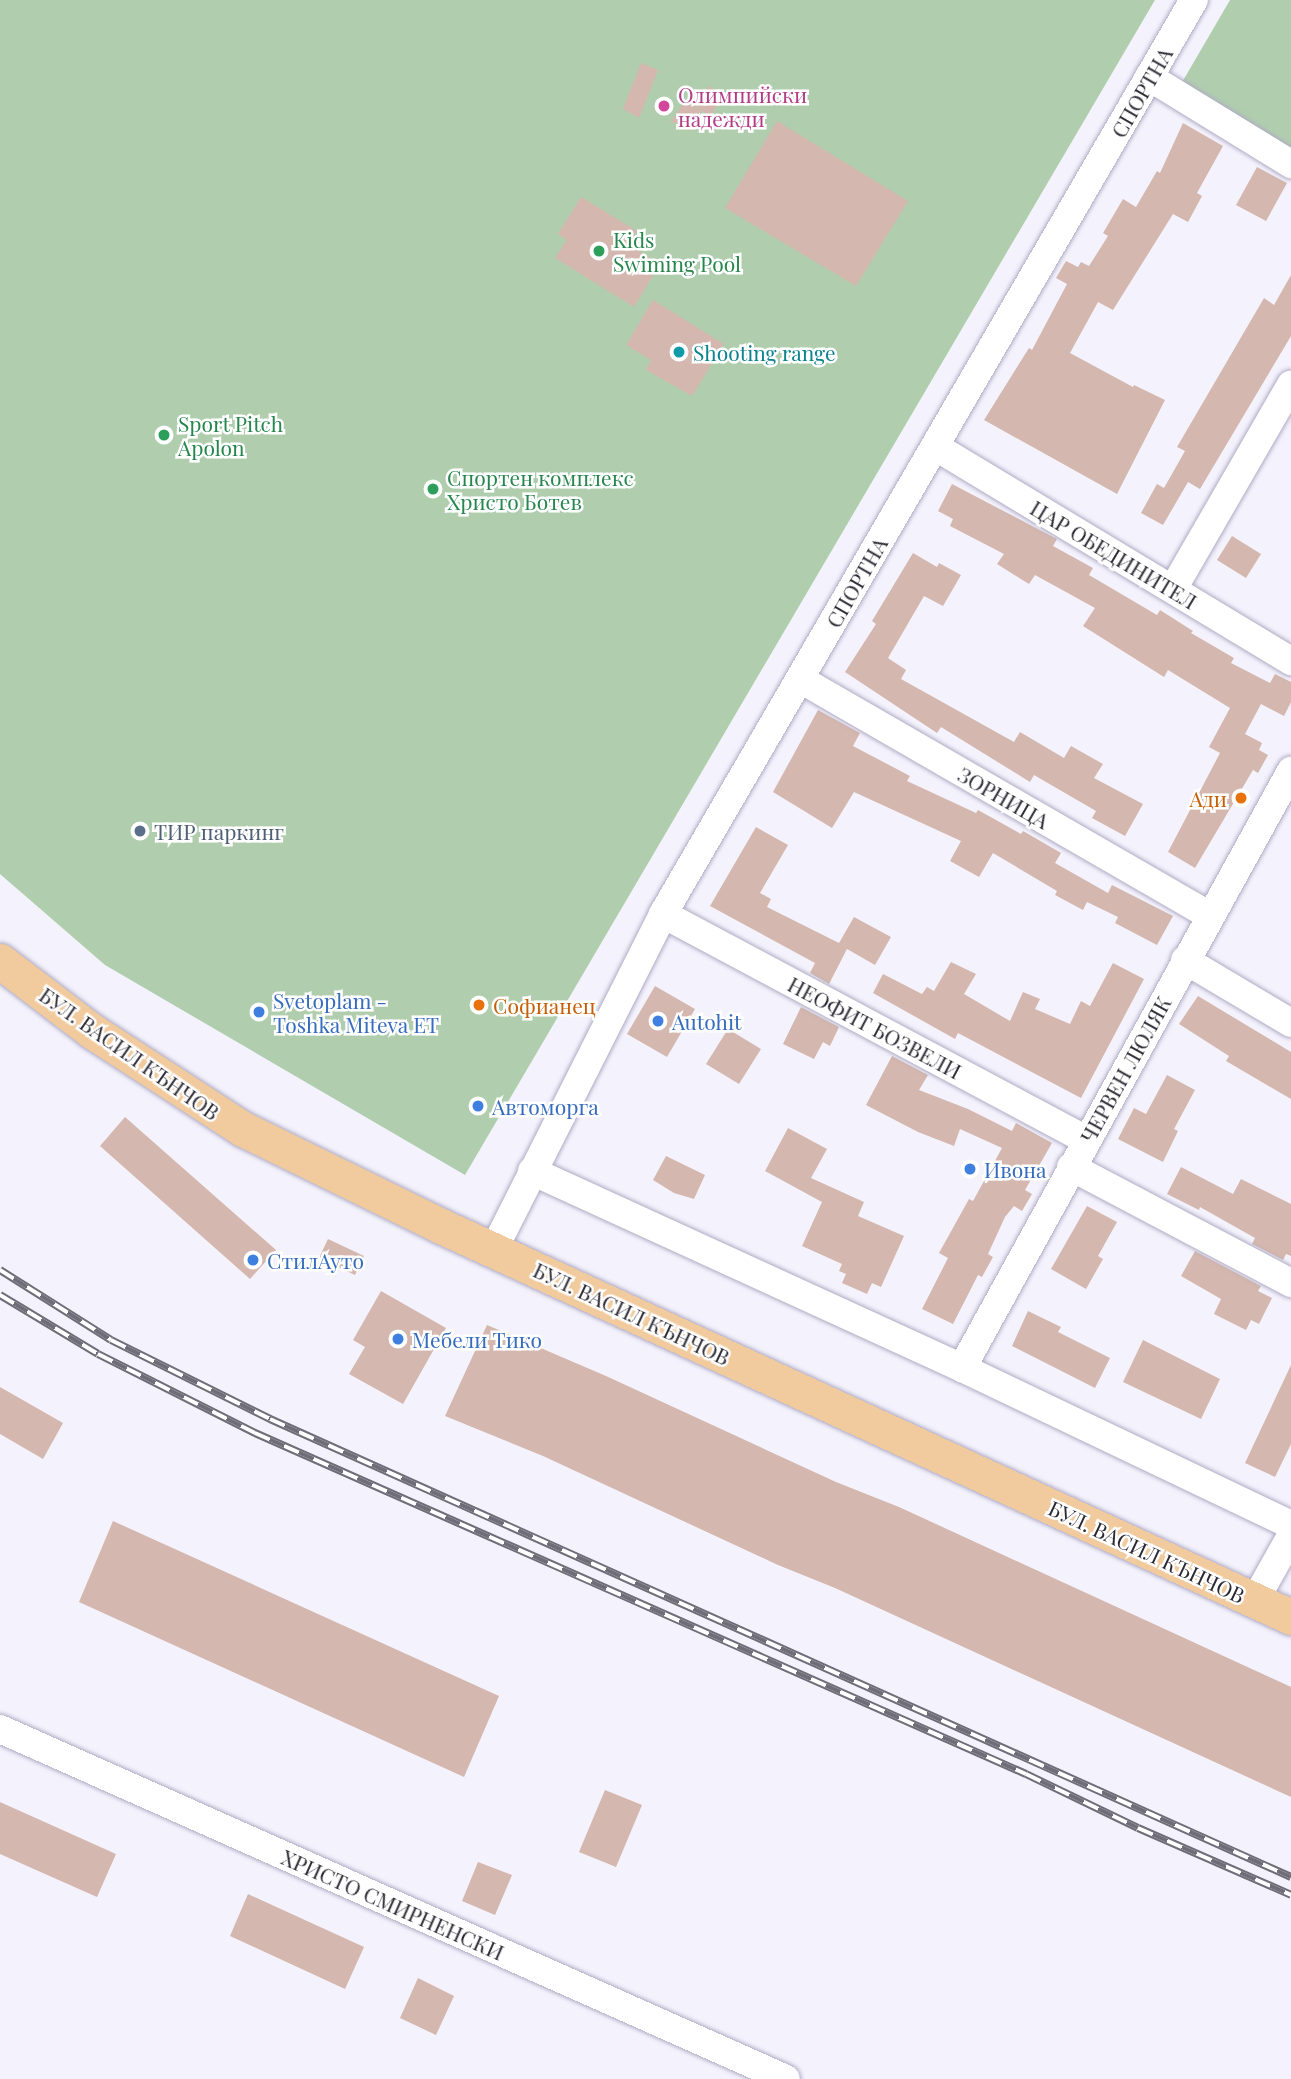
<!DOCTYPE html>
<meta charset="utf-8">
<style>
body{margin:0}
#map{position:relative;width:1291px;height:2079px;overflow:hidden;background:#f4f3fd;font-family:"Playfair Display",serif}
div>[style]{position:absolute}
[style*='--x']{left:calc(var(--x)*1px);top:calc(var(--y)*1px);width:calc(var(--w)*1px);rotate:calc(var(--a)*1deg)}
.green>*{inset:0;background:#b0ceae}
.building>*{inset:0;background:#d4b7ae}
.roads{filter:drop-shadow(0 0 2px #afabc4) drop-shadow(0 0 2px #afabc4)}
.minor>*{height:28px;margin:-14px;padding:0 14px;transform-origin:14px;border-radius:14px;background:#fff}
.major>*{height:35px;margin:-17.5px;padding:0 17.5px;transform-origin:17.5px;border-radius:17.5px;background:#f1cb9e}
.rail>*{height:8px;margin-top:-4px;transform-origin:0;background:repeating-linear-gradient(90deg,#fff 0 16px,#6f6d77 0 32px);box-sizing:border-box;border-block:2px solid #6f6d77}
.dots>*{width:19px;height:19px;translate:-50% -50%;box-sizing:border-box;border:4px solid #fff;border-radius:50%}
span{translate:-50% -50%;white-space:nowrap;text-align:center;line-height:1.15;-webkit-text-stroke:5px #fff;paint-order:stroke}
.street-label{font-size:21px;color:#2a2832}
.hotel-label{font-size:21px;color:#b23c85}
.left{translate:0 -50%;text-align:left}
.leisure-label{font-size:21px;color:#27864d}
.culture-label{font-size:21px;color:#0d838f}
.food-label{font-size:21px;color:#c56008}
.right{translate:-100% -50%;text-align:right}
.service-label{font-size:21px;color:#4e5e75}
.shop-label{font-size:21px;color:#366cbe}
</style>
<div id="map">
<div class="green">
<i style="clip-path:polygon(0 0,1155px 0,465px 1175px,105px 965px,0 874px)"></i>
<i style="clip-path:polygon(1230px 0,1291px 0,1291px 148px,1181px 84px)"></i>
</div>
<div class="building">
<i style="clip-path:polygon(641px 63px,658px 70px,639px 118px,623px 109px)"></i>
<i style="clip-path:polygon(709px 86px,724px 96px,710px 116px,695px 106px)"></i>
<i style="clip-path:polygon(685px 101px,702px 111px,689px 131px,671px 121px)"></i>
<i style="clip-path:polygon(777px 121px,908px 201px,856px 286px,725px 208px)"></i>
<i style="clip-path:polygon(1183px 123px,1223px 146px,1197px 193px,1202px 196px,1188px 222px,1173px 214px,1113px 310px,1098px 302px,1070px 353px,1133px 387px,1134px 385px,1165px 400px,1117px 494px,984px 420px,1029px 348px,1032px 350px,1067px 284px,1056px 278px,1066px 261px,1078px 267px,1081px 262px,1089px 266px,1108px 236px,1103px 233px,1123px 199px,1136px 207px,1157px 171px,1160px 173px)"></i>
<i style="clip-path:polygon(1257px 167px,1287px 183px,1266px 221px,1236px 205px)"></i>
<i style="clip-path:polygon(581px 197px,637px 231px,628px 244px,660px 264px,634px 307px,555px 258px,567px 240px,558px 234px)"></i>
<i style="clip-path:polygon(1291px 275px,1291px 336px,1200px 489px,1188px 482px,1163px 525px,1141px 513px,1157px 484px,1164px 488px,1185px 451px,1177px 447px,1264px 298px,1274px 305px)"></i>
<i style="clip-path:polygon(653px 300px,724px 344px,692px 396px,646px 370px,651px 360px,626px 345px)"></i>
<i style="clip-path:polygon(952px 484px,1057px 539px,1053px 546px,1093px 568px,1089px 575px,1157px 615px,1160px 610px,1193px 631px,1191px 633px,1234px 658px,1231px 663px,1270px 683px,1275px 674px,1291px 682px,1291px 702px,1284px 716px,1261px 704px,1245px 734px,1262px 743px,1259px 750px,1268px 755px,1258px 773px,1253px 770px,1195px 868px,1168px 852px,1220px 753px,1209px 747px,1230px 708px,1168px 670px,1164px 677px,1083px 626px,1095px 608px,1035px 575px,1029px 584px,997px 564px,1004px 554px,950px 526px,953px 519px,938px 511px)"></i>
<i style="clip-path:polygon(1232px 536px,1261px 554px,1246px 578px,1217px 560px)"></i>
<i style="clip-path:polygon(913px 553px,937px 567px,939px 563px,961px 575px,943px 606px,924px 596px,888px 658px,906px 670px,901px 679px,1014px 742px,1020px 732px,1064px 758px,1071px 746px,1103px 764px,1094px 778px,1143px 804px,1125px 836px,1092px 818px,1096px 811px,1034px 775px,1030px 782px,941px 727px,937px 733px,845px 672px,876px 624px,872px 621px)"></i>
<i style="clip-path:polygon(818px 710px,860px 733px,853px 746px,910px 776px,907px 781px,976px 813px,978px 810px,1021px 834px,1023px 831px,1061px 853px,1055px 863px,1108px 893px,1112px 885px,1173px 916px,1157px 945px,1115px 923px,1118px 917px,1087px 902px,1083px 910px,1055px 895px,1057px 891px,993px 853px,979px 877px,950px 861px,961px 841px,854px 792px,832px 828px,773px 792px)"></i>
<i style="clip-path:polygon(756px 827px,788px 845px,760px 893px,771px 899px,767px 907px,839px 943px,854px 917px,891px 937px,875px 965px,847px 949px,829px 984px,810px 973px,815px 963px,710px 906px)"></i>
<i style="clip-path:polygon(951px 962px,976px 974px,964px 994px,1010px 1021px,1023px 992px,1040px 999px,1035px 1009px,1070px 1024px,1081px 1001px,1090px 1006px,1113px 963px,1144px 979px,1081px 1098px,958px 1033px,955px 1039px,873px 993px,883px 974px,922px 994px,927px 987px,934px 991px)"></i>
<i style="clip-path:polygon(655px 986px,695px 1009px,667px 1057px,627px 1034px)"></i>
<i style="clip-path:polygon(1198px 996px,1291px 1052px,1291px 1099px,1226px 1061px,1229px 1056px,1179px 1024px)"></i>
<i style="clip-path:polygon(801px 1007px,839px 1027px,830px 1046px,823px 1042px,814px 1059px,783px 1044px)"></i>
<i style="clip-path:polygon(728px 1029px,761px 1049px,739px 1084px,706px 1064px)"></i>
<i style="clip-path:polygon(892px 1056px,928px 1075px,919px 1090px,968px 1109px,1012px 1131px,1016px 1123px,1052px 1143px,1025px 1190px,1032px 1194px,1022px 1211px,1014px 1206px,1005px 1217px,988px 1254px,993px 1257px,982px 1277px,978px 1275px,953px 1324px,922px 1309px,948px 1258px,939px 1253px,969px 1199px,973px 1201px,1002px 1148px,960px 1129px,954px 1146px,918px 1132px,866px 1105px)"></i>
<i style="clip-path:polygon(1167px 1075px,1195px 1090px,1174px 1129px,1178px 1131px,1163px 1162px,1118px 1139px,1134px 1108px,1146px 1114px)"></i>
<i style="clip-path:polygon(125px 1117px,276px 1250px,250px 1279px,100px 1146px)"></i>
<i style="clip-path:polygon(788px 1128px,827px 1149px,811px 1178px,864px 1202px,858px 1216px,904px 1236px,881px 1287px,872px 1283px,867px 1294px,842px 1283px,846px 1274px,839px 1271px,842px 1264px,802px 1246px,822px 1202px,765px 1171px)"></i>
<i style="clip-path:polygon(666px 1156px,705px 1175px,694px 1199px,674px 1193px,653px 1180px)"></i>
<i style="clip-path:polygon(1181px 1167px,1233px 1194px,1241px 1179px,1291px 1204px,1291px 1256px,1286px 1254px,1283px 1260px,1252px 1244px,1255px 1238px,1200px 1207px,1199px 1210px,1167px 1194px)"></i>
<i style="clip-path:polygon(1087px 1206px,1117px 1222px,1098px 1256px,1103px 1259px,1086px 1289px,1051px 1269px)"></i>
<i style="clip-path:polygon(328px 1239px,364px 1256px,355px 1275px,319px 1258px)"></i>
<i style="clip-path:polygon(1195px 1251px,1261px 1286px,1258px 1291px,1272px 1298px,1259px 1324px,1251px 1320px,1246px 1330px,1214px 1314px,1221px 1299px,1181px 1276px)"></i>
<i style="clip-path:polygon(381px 1291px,446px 1328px,403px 1404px,349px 1374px,365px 1347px,353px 1340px)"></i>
<i style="clip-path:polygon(1028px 1311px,1061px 1327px,1058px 1332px,1110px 1358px,1095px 1388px,1012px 1346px)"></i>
<i style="clip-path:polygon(487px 1325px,606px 1376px,836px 1482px,899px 1507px,1291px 1687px,1291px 1797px,835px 1588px,778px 1565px,543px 1456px,445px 1416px)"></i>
<i style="clip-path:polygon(1143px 1340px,1220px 1379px,1201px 1419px,1123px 1382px)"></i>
<i style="clip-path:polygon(1291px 1365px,1291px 1444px,1275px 1477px,1245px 1463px)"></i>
<i style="clip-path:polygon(0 1387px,63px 1423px,43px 1459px,0 1434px)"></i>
<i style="clip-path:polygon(113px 1521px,499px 1696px,464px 1777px,79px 1602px)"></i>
<i style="clip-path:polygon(605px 1790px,642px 1805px,616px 1867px,579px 1852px)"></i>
<i style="clip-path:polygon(0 1802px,116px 1854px,97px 1897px,0 1854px)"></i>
<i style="clip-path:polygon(478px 1862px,512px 1875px,495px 1915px,462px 1901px)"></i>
<i style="clip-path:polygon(248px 1894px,364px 1947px,345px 1989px,230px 1936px)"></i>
<i style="clip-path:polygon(418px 1978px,454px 1996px,436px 2035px,400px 2018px)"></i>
</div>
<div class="roads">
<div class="minor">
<i style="--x:1149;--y:77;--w:167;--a:31.5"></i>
<i style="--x:936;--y:447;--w:415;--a:31.1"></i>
<i style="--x:1173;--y:589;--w:236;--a:-60"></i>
<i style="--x:800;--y:679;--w:472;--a:30"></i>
<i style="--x:663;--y:914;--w:480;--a:28.1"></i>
<i style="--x:1185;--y:960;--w:123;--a:30.7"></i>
<i style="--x:1071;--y:1167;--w:249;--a:27.8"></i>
<i style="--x:532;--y:1171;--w:473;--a:24.6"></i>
<i style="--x:962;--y:1368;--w:365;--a:25.5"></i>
<i style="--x:494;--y:1249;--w:375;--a:-63.2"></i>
<i style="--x:663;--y:914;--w:1057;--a:-59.85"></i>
<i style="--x:962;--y:1368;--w:682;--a:-61.14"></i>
<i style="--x:1255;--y:1600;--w:73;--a:-60.6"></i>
<i style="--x:0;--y:1729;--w:860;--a:24"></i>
</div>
<div class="major">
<i style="--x:0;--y:961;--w:116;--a:37.3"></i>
<i style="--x:92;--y:1031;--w:180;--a:33"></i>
<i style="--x:243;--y:1129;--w:220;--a:26.1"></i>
<i style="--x:441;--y:1226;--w:936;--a:24.7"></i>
</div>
</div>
<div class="rail">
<i style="--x:0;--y:1270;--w:131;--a:32.2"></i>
<i style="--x:111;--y:1340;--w:178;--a:26.4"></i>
<i style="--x:270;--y:1419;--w:1119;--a:24.16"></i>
<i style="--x:0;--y:1295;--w:114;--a:31"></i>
<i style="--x:98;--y:1354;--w:176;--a:26.7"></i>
<i style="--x:255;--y:1433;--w:843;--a:23.86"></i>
<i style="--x:1026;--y:1774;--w:124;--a:25.7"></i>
<i style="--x:1138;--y:1828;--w:167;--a:23.6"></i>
</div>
<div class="dots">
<i style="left:664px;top:106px;background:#d1479c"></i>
<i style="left:599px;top:251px;background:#2e9e5b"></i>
<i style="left:679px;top:352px;background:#0f9aa8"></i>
<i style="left:164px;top:435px;background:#2e9e5b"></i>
<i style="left:433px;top:489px;background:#2e9e5b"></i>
<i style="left:1241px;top:798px;background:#e8710a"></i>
<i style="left:140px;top:831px;background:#5c6f8a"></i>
<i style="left:479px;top:1005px;background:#e8710a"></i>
<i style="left:259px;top:1012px;background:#3f7fe0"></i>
<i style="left:658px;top:1021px;background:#3f7fe0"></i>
<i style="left:478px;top:1106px;background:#3f7fe0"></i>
<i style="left:970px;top:1169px;background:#3f7fe0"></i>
<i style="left:253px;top:1260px;background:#3f7fe0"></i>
<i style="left:398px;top:1339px;background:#3f7fe0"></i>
</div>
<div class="street-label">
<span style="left:1141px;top:92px;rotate:-60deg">СПОРТНА</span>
<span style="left:1114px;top:554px;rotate:31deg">ЦАР ОБЕДИНИТЕЛ</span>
<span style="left:856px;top:582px;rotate:-60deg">СПОРТНА</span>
<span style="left:1004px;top:797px;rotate:30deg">ЗОРНИЦА</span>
<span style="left:875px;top:1027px;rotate:28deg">НЕОФИТ БОЗВЕЛИ</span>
<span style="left:130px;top:1053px;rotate:35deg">БУЛ. ВАСИЛ КЪНЧОВ</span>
<span style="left:1125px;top:1069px;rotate:-61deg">ЧЕРВЕН ЛЮЛЯК</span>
<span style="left:632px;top:1313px;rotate:25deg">БУЛ. ВАСИЛ КЪНЧОВ</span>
<span style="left:1147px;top:1551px;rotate:25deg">БУЛ. ВАСИЛ КЪНЧОВ</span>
<span style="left:393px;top:1904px;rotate:24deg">ХРИСТО СМИРНЕНСКИ</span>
</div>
<div class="hotel-label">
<span class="left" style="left:678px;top:106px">Олимпийски<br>надежди</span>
</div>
<div class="leisure-label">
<span class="left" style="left:613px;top:251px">Kids<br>Swiming Pool</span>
<span class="left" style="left:178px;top:435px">Sport Pitch<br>Apolon</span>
<span class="left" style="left:447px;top:489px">Спортен комплекс<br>Христо Ботев</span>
</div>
<div class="culture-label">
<span class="left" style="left:693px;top:352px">Shooting range</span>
</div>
<div class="food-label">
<span class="right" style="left:1227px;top:798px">Ади</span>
<span class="left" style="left:493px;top:1005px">Софианец</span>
</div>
<div class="service-label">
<span class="left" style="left:154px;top:831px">ТИР паркинг</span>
</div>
<div class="shop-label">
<span class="left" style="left:273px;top:1012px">Svetoplam -<br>Toshka Miteva ET</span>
<span class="left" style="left:672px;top:1021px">Autohit</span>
<span class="left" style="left:492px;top:1106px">Автоморга</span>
<span class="left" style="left:984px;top:1169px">Ивона</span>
<span class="left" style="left:267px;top:1260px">СтилАуто</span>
<span class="left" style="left:412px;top:1339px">Мебели Тико</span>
</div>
</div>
